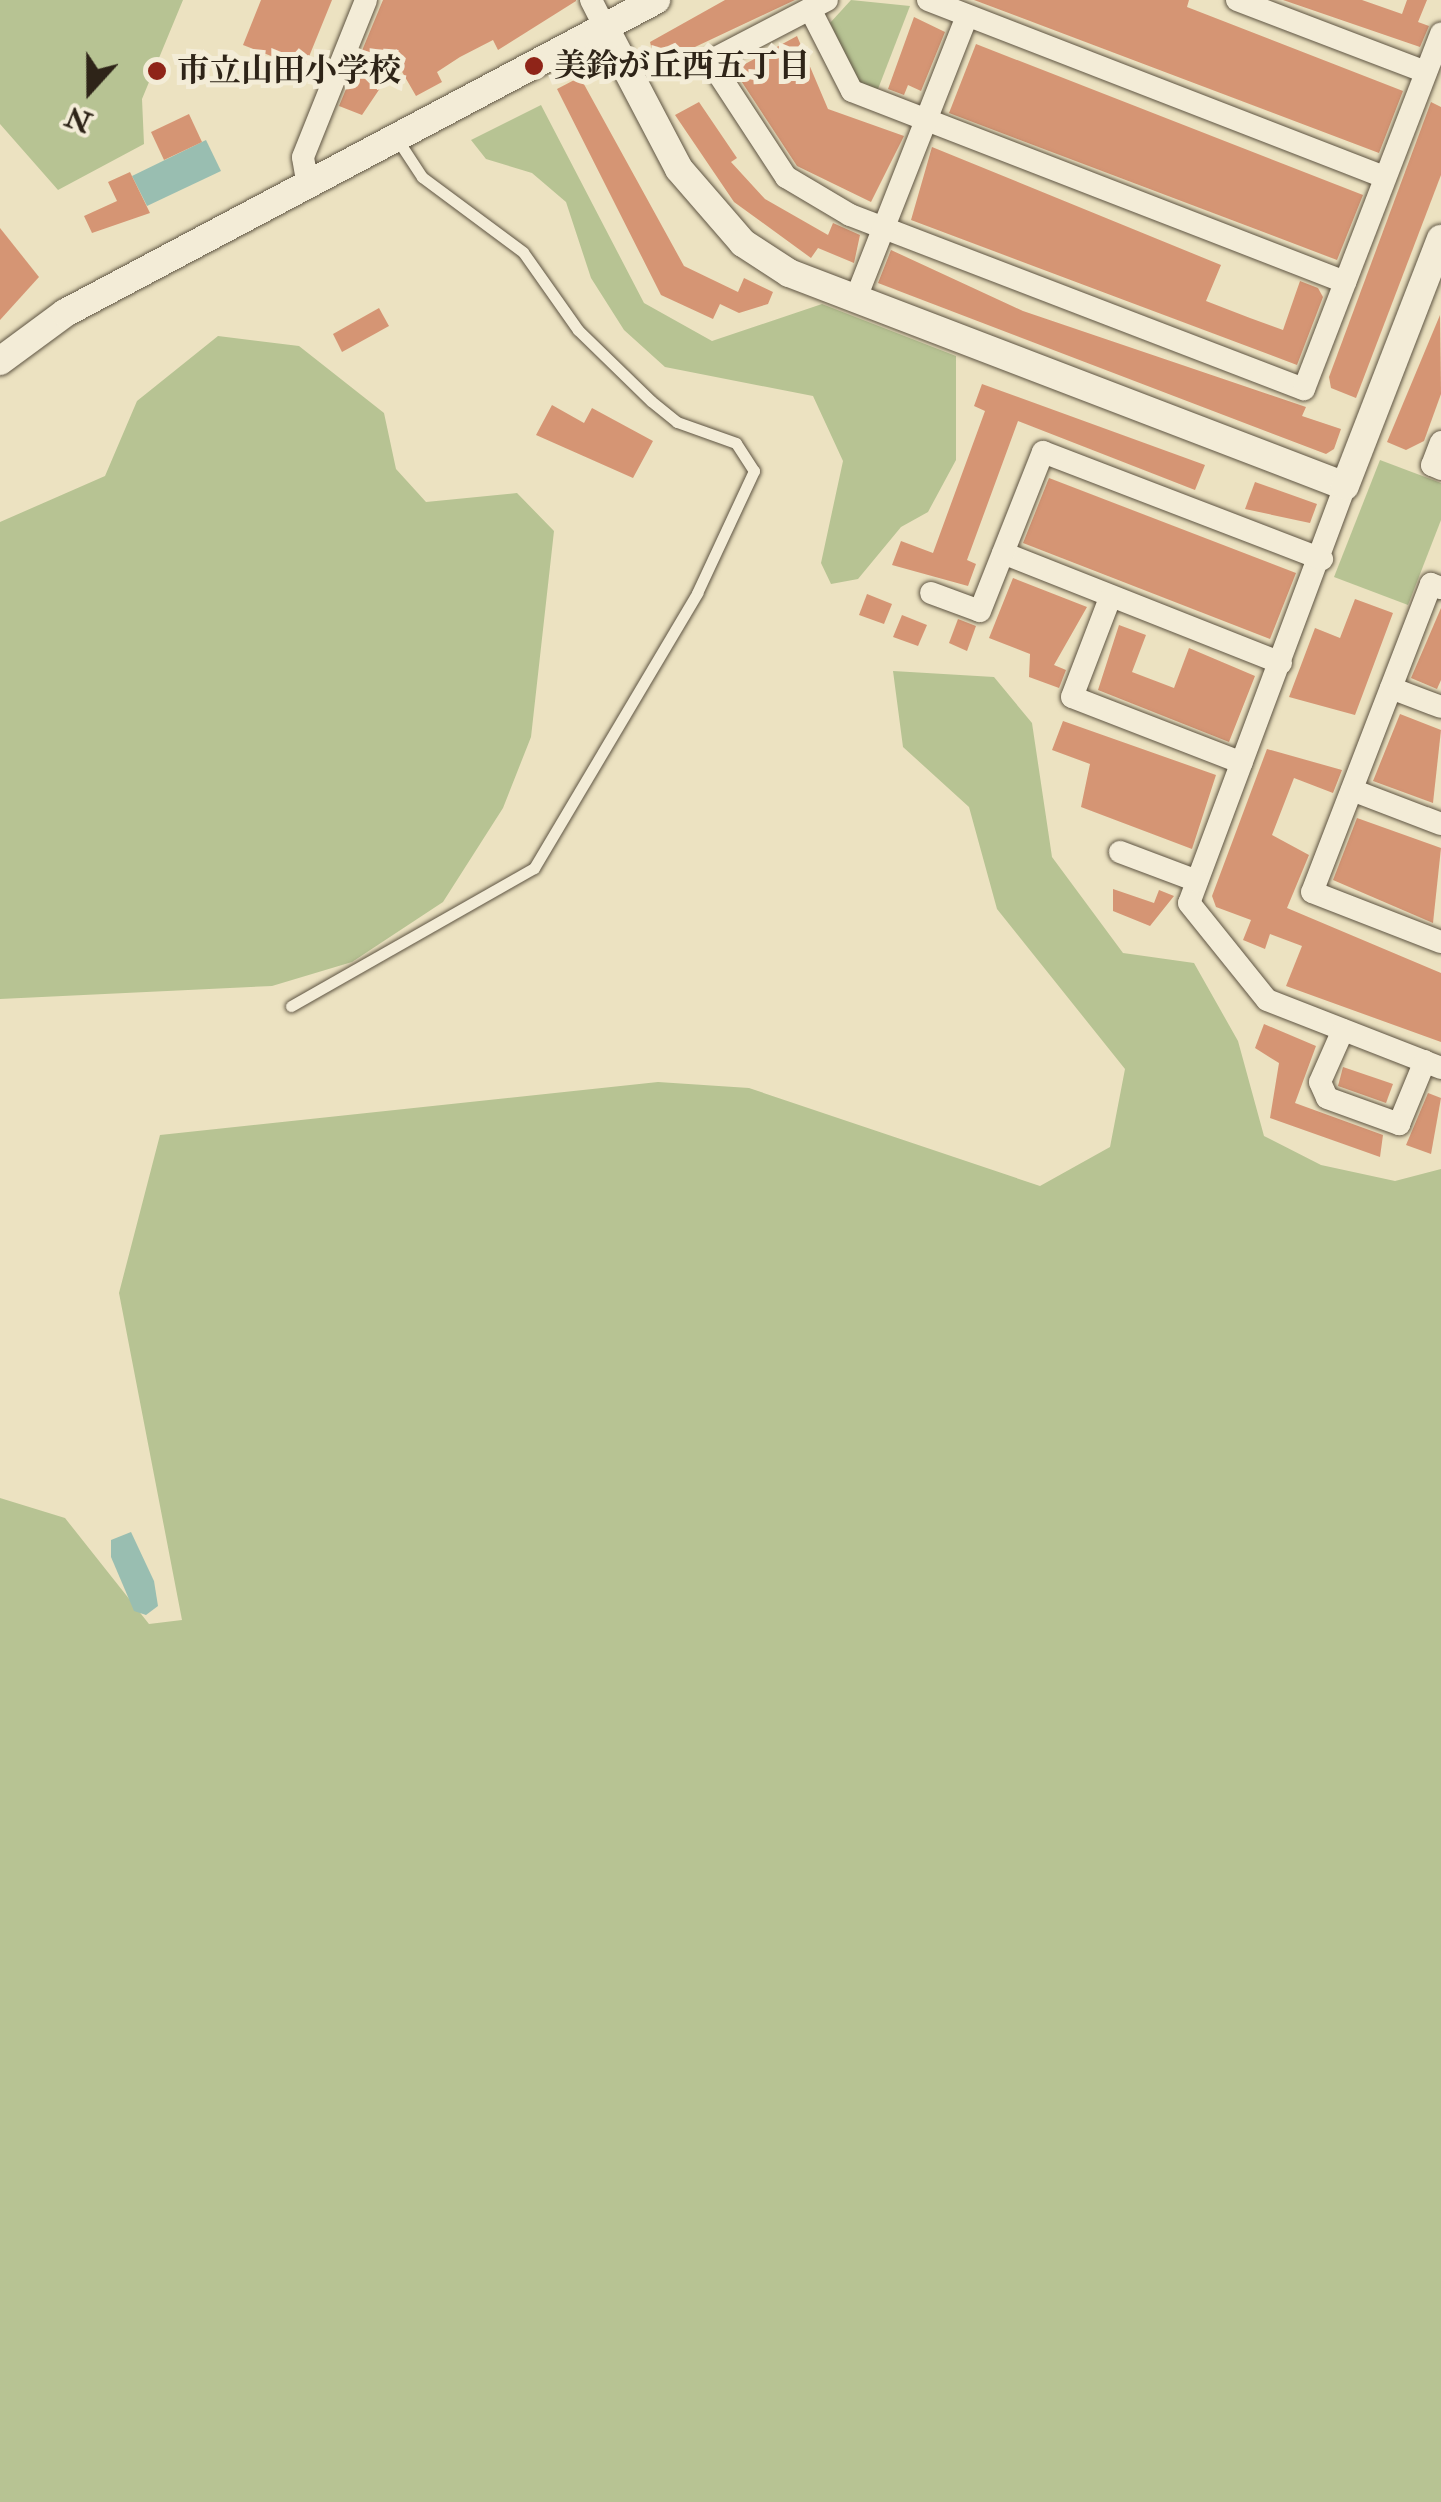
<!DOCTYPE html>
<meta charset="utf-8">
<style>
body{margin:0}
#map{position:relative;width:1441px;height:2502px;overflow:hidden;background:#ece2c1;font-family:"IM FELL Double Pica","Noto Serif JP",serif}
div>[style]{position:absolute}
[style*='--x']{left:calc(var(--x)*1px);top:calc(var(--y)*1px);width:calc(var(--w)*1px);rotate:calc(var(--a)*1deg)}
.green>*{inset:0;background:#b7c393}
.water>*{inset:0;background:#99beb1}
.building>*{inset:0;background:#d59574}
.roads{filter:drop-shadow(0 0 2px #5e5442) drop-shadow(0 0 2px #5e5442)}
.service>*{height:11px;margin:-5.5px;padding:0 5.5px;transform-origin:5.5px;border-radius:5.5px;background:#f3ecd7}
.minor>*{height:22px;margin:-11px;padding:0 11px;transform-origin:11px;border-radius:11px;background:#f3ecd7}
.tertiary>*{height:28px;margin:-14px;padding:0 14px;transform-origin:14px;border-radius:14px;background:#f3ecd7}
.dots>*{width:28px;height:28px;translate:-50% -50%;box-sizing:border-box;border:5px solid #f3ecd7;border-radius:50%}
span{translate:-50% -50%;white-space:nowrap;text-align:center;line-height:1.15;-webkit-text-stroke:10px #f3ecd7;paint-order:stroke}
.poi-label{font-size:32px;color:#2e2418;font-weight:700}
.left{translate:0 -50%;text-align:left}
.north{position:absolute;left:40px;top:40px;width:100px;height:100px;-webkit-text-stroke:8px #f3ecd7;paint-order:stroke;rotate:201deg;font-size:28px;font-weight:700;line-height:40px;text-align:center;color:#2e2418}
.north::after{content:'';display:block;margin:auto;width:35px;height:45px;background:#2e2418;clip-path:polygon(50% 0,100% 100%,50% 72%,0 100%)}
</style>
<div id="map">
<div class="green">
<i style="clip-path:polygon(0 0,183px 0,142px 99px,144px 144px,58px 190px,0 124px)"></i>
<i style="clip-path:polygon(851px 0,910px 6px,878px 89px,860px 83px,830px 23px)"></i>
<i style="clip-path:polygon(541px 105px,644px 303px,712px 341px,822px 304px,956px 356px,956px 460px,928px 512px,901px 527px,858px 579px,831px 584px,821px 563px,843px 461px,813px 396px,665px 367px,624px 330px,591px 278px,566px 202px,532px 173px,486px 159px,471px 140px)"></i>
<i style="clip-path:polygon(218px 336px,299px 346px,384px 413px,396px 469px,426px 502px,517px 493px,554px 531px,531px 737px,503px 808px,443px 902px,352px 962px,272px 986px,0 999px,0 522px,105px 476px,137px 401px)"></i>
<i style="clip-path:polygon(1380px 460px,1441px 483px,1441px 520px,1408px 605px,1334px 577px)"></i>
<i style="clip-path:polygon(893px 671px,994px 677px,1032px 723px,1052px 857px,1123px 953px,1194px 963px,1238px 1041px,1264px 1136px,1321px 1165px,1395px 1181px,1441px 1169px,1441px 2502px,0 2502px,0 1498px,65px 1518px,149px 1624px,182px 1620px,119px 1293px,160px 1135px,658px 1082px,749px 1088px,1040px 1186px,1110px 1147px,1125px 1069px,997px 909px,969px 807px,903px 747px)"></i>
</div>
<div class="water">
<i style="clip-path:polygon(206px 140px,221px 171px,147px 206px,132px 176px)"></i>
<i style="clip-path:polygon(131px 1532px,154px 1581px,158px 1606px,146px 1615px,134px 1611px,111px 1557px,111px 1540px)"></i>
</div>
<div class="building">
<i style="clip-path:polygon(261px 0,332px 0,304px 69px,243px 45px)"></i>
<i style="clip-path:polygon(383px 0,576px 0,576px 1px,498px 50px,493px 40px,460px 57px,437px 72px,442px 82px,416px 96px,397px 63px,362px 115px,339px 106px)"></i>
<i style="clip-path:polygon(725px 0,795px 0,678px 55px,658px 74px,650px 42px)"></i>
<i style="clip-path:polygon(974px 0,1189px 0,1187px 7px,1403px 91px,1379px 153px)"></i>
<i style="clip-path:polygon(1283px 0,1362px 0,1402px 14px,1407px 0,1427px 0,1418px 22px,1429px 26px,1420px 47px)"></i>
<i style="clip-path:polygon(914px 17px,945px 32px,921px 91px,908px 85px,904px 95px,888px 89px)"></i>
<i style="clip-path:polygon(797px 36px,828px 109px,904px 136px,871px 202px,797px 166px,734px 70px)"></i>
<i style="clip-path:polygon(976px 44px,1363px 195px,1337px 260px,949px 113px)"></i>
<i style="clip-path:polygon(580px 77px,684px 266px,738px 292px,744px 278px,773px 292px,768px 304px,739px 313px,720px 304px,713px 319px,661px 295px,557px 89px)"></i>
<i style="clip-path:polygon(699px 102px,737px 158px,731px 162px,765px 199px,828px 235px,833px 223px,860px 235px,854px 263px,818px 248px,811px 258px,734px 202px,675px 115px)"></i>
<i style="clip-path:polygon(1431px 102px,1441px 107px,1441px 175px,1356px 398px,1331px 388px,1329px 377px)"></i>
<i style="clip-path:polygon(189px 114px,202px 142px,164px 160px,151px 132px)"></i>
<i style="clip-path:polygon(932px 147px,1221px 265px,1206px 301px,1250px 318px,1283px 330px,1300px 281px,1318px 288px,1323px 297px,1297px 365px,911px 220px)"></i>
<i style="clip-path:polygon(130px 172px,150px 213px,92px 233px,84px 216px,117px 201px,108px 182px)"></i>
<i style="clip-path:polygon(0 228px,39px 277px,0 320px)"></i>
<i style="clip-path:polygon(891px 250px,1023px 311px,1306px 407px,1302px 416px,1341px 429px,1334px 449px,1326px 454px,878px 283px)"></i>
<i style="clip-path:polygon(379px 308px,389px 326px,342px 352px,333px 334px)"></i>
<i style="clip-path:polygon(1440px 315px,1441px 394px,1424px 441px,1406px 450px,1387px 442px)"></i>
<i style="clip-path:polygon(982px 384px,1205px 465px,1195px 490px,1018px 421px,967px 560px,976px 564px,968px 586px,892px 565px,901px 541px,933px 553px,985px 411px,974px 406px)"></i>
<i style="clip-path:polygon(552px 405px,584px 423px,592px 408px,653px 441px,633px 478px,536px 435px)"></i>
<i style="clip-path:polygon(1049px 478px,1296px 573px,1270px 639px,1023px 543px)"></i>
<i style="clip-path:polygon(1255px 482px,1317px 504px,1310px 523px,1245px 509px)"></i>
<i style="clip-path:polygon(1013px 578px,1087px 607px,1054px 665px,1066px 670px,1059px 688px,1029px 677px,1030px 654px,989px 638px)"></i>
<i style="clip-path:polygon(867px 594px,892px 604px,884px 624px,859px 615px)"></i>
<i style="clip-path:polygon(1355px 599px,1393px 613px,1355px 715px,1289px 697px,1315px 628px,1340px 638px)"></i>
<i style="clip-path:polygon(1441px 608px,1441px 680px,1437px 689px,1411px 678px)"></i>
<i style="clip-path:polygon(902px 615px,927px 625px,918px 646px,893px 637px)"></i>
<i style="clip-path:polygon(958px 619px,976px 626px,967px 651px,949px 643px)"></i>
<i style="clip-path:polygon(1119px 625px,1146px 635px,1132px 672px,1174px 688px,1189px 648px,1255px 676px,1229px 742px,1098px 690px)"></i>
<i style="clip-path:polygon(1400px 714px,1441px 730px,1433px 803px,1373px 781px)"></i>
<i style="clip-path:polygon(1063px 721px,1216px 775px,1192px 849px,1081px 807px,1090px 764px,1052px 750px)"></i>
<i style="clip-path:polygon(1267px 749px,1342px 770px,1333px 793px,1294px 778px,1272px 835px,1309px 855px,1287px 908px,1441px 973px,1441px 1042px,1286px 986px,1302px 946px,1270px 934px,1265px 949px,1243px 940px,1251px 920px,1216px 907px,1212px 896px)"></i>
<i style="clip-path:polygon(1357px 818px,1441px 848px,1433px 923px,1333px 880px)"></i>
<i style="clip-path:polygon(1113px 889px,1154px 903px,1159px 890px,1174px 896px,1150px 926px,1113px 911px)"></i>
<i style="clip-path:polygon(1264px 1024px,1316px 1046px,1295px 1103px,1383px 1135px,1380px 1157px,1270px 1118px,1279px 1063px,1255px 1048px)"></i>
<i style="clip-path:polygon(1343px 1067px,1393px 1084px,1386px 1103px,1338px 1086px)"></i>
<i style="clip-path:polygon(1428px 1093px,1441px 1098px,1431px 1154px,1406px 1145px)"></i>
</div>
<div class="roads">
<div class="service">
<i style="--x:291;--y:1006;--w:279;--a:-29.6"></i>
<i style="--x:534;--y:868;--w:320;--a:-59.3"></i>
<i style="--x:697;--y:593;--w:135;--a:-65"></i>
<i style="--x:754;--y:471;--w:33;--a:-123"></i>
<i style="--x:736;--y:443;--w:63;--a:-160.4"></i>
<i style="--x:677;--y:422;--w:33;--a:-141"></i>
<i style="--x:651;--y:401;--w:102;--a:-135.8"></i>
<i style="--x:578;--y:330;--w:95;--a:-125.2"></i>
<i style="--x:523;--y:252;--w:126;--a:-143.4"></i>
<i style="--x:422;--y:177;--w:45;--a:-123.3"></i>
</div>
<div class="minor">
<i style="--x:591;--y:0;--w:31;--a:63"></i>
<i style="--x:827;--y:0;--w:132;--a:152.5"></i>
<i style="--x:710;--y:61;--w:139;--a:56.8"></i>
<i style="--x:786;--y:177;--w:74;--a:30.7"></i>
<i style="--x:850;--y:215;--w:486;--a:21"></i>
<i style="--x:1304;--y:389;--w:381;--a:-68.9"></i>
<i style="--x:928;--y:0;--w:490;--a:21.2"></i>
<i style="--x:1237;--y:0;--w:202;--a:20.9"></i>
<i style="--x:810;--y:9;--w:92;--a:62.9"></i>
<i style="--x:852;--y:91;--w:529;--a:21.18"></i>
<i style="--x:308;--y:186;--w:29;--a:-100"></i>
<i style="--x:303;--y:157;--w:169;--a:-68.1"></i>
<i style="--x:856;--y:298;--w:303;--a:-68.5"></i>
<i style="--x:1441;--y:442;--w:25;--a:111"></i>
<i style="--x:1432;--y:465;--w:10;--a:24"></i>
<i style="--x:1345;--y:486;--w:445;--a:110.5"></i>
<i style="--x:1189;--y:903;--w:124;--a:51.2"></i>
<i style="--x:1267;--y:1000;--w:187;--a:21.3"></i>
<i style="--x:1003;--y:553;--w:299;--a:21.6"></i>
<i style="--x:1441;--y:588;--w:11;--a:-158"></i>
<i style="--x:1431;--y:584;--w:330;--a:111.1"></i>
<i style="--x:1312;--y:892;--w:138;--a:21.2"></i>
<i style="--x:931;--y:593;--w:52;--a:20.2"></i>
<i style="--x:980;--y:611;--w:171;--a:-68.4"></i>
<i style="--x:1043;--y:452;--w:299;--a:21"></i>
<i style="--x:1110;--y:598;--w:106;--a:111"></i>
<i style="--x:1072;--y:697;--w:182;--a:21.2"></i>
<i style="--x:1391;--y:688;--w:53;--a:20.8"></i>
<i style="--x:1352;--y:790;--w:95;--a:20.9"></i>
<i style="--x:1120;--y:852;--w:82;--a:20.6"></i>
<i style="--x:1343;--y:1030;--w:57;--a:113.9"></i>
<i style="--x:1320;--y:1082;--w:17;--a:66"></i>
<i style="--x:1327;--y:1098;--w:77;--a:19.9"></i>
<i style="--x:1399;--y:1124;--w:68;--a:-67.6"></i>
</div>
<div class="tertiary">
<i style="--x:605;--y:28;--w:159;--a:62.3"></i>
<i style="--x:679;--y:169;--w:98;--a:49.1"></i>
<i style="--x:743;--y:243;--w:55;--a:33.1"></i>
<i style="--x:789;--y:273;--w:595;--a:20.96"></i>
<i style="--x:1345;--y:486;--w:265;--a:-68.8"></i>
<i style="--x:0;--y:361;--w:81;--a:-36.4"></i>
<i style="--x:65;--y:313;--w:669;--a:-27.91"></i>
</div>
</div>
<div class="dots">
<i style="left:534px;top:66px;background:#8f2418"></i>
<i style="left:157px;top:71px;background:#8f2418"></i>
</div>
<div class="poi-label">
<span class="left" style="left:554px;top:66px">美鈴が丘西五丁目</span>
<span class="left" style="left:177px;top:71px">市立山田小学校</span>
</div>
<div class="north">N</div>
</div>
